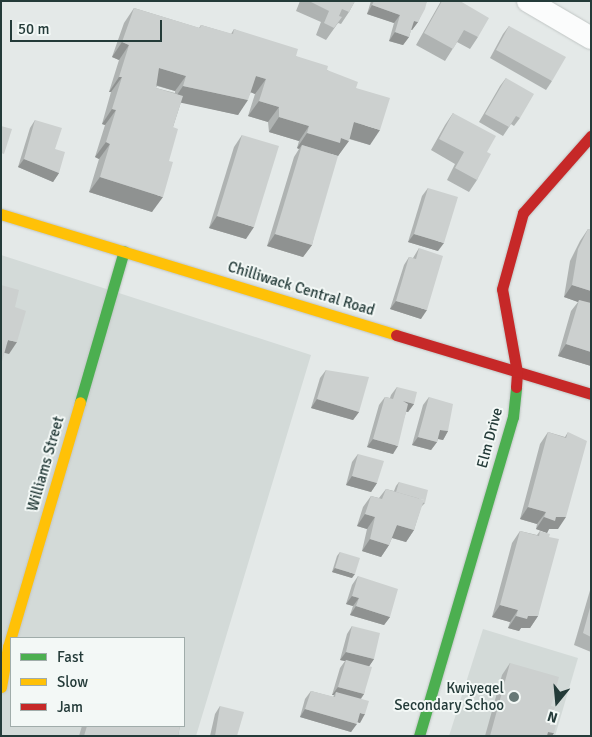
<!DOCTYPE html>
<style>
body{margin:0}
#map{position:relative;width:592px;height:737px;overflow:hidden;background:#e4e9e8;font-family:Signika,sans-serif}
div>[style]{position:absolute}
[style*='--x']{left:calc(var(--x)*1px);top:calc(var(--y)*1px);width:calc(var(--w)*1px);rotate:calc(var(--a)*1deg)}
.built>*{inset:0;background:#d3dad8}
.roads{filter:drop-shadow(0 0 1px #c1c6c5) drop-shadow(0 0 1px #c1c6c5)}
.street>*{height:22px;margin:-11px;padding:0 11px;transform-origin:11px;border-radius:11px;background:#fbfcfc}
.fast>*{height:11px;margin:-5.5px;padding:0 5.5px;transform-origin:5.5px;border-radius:5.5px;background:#4caf50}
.slow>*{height:11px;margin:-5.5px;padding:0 5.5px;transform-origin:5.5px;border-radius:5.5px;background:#ffc107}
.jam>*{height:11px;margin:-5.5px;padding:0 5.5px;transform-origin:5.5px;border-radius:5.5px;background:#c62828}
.wall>*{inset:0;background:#afb3b2}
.shaded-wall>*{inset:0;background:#8f9291}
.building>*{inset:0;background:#ccd0cf}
.dots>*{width:14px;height:14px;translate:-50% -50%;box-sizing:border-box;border:2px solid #f3f8f6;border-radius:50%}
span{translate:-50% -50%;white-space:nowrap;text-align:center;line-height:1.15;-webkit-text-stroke:4px #f3f8f6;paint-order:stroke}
.street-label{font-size:15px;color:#243b39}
.poi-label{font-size:15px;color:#243b39}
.right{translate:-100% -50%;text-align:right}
.frame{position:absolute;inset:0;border:2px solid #243b39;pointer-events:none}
.legend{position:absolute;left:10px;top:637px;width:175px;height:90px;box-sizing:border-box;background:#f3f8f6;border:1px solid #a0acaa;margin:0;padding:6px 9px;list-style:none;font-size:15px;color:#243b39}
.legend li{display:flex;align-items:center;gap:10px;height:25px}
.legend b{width:25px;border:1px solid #a0acaa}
.north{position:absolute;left:532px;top:677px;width:50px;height:50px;-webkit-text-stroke:4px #f3f8f6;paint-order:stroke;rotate:197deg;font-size:14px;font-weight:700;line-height:20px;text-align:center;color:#243b39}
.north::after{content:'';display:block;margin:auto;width:18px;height:22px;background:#243b39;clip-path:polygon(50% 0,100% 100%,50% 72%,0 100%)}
.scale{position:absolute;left:10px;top:20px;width:152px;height:22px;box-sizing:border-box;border:2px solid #243b39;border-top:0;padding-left:6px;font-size:15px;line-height:18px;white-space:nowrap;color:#243b39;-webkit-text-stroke:4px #f3f8f6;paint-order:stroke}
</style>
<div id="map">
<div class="built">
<i style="clip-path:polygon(evenodd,1px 255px,311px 355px,196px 736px,1px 736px,1px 255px,11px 638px,184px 638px,184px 726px,11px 726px,11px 638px)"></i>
<i style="clip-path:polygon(483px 629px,578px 658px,555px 736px,449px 736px)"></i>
</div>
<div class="roads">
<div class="street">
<i style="--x:528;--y:1;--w:73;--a:30.4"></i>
</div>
<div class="fast">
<i style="--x:80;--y:402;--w:157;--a:-73.8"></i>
<i style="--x:419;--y:736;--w:333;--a:-73.6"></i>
<i style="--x:513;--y:417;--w:30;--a:-84"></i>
</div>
<div class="slow">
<i style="--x:1;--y:214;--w:413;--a:17"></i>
<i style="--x:1;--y:687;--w:41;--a:-80.1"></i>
<i style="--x:8;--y:647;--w:255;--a:-73.6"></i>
</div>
<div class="jam">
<i style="--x:396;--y:335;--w:204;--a:16.8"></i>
<i style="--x:516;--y:387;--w:15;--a:-86"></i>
<i style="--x:517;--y:372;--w:84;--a:-100.2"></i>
<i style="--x:502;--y:289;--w:79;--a:-74.6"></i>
<i style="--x:523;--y:213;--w:103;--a:-48.6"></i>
</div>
</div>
<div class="wall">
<i style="clip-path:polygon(300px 1px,355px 1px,349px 12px,341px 24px,338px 23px,326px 40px,316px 35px,321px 22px,296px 11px)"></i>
<i style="clip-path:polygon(371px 1px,427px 1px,418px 22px,412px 30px,411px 30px,409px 37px,403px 45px,389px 41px,394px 23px,367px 14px)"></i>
<i style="clip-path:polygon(441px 1px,460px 1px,478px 37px,470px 49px,457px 42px,445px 61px,416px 45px)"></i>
<i style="clip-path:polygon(evenodd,134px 8px,199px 28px,201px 25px,231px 34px,234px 29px,327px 70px,356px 88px,370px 145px,349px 139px,338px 156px,332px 154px,312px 245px,303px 257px,267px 246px,294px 157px,299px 149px,297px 148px,299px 141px,269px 132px,268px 122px,248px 116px,255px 94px,251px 92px,238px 115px,181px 102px,173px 127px,152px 212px,89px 192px,99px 159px,95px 157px,105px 125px,102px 124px,111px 92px,109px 92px,119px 60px,112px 57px,124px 23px,134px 8px,157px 86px,175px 91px,175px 93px,156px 88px,157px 86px)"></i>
<i style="clip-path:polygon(509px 26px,552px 81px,546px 90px,490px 58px,503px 34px)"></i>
<i style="clip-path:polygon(506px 78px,520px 118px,514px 126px,511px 124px,503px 136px,479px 122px,500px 86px)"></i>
<i style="clip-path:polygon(453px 113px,487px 152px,477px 180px,469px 192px,447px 180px,455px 164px,431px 150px,445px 125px)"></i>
<i style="clip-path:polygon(35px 120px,55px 149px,59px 173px,53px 182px,18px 167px,30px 128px)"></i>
<i style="clip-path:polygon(242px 135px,246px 239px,209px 228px,234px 147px)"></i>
<i style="clip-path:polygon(428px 188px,438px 251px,408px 242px,422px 196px)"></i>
<i style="clip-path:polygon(588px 229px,591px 230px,591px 366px,558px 356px,571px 311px,578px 302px,564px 297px,570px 261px,580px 241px)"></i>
<i style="clip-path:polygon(419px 248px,421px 319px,390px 309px,404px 265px,409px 257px,413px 258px)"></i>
<i style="clip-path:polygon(326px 370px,359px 412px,353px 420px,311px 408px,320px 378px)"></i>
<i style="clip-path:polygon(397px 387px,414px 404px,408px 412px,406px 412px,393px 454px,367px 447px,379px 405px,385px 397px,390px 398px,391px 395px)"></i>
<i style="clip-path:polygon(429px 397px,448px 431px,443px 440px,438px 439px,437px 442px,431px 450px,412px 445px,423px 405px)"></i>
<i style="clip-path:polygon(548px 432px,565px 437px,568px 432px,558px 529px,549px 529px,547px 533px,536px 529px,537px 524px,520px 519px,540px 444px)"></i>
<i style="clip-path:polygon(358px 454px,377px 483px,371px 492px,346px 485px,352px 462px)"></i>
<i style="clip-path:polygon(399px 482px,425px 503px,421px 507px,414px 530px,406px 542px,392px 538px,389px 545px,381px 557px,362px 551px,367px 529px,357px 526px,363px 507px,371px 496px,379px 498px,386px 489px,394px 491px,396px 486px)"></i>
<i style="clip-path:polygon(520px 531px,537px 535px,540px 531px,549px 537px,538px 616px,530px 628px,521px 628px,519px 631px,508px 628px,510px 622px,492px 617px,512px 543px)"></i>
<i style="clip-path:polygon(340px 552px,352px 578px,332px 572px,337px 556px)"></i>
<i style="clip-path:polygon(358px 576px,390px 617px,384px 625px,350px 615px,353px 606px,346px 604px,352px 585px)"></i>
<i style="clip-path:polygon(591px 587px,591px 652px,574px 645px)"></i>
<i style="clip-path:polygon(352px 626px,374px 659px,369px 666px,364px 694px,361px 699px,360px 723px,357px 722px,351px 732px,300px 717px,305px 699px,311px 691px,333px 697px,334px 695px,332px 695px,340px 668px,345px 661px,340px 660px,347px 634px)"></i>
<i style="clip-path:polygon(510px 663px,551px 706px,553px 715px,552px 736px,485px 736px,502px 675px)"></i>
<i style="clip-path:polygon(220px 706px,237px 736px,210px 736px,215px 714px)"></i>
<i style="clip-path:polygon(82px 726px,180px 726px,178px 736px,79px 736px)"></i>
</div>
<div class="shaded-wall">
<i style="clip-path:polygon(372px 5px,400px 15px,394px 23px,367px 14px)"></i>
<i style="clip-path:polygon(414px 21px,418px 22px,412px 30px,409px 29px)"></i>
<i style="clip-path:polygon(395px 32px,409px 37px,403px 45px,389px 41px)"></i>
<i style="clip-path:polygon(122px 42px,129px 45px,119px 60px,112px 57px)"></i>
<i style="clip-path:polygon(159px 68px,186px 76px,175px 91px,149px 83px)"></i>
<i style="clip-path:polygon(256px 76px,266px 79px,255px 94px,245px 90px)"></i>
<i style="clip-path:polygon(119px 77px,122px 77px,111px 92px,109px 92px)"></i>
<i style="clip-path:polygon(183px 86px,248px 100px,238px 115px,173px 101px)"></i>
<i style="clip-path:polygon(259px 101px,279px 107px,268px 122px,248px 116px)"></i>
<i style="clip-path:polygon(112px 109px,116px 110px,105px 125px,102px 124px)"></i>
<i style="clip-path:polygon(279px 117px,309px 126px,299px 141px,269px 132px)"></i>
<i style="clip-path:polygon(354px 122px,380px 130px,370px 145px,344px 137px)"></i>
<i style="clip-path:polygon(307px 133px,341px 138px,349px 141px,338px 156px,302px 145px,299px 149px,297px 148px)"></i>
<i style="clip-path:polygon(106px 142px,110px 144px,99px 159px,95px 157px)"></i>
<i style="clip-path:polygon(24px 159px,59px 173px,53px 182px,18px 167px)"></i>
<i style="clip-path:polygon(100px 177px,163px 197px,152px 212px,89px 192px)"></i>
<i style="clip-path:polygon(217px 216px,254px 227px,246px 239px,209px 228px)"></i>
<i style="clip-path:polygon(275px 234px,312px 245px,303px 257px,267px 246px)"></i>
<i style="clip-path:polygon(414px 234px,444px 243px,438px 251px,408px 242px)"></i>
<i style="clip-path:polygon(572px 285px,591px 291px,591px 305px,579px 300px,578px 302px,564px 297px)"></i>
<i style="clip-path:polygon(396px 301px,427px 310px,421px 319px,390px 309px)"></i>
<i style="clip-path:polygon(8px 340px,17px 342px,9px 354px,1px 352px)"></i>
<i style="clip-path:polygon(566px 344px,591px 352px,591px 366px,558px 356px)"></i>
<i style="clip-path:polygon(317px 399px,359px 412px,353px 420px,311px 408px)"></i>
<i style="clip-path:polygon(403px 401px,414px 404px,408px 412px,397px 409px)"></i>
<i style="clip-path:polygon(440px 430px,448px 431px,443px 440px,434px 438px)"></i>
<i style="clip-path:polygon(418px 437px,437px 442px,431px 450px,412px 445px)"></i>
<i style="clip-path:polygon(373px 439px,398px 446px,393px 454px,367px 447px)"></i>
<i style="clip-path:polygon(352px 476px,377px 483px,371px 492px,346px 485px)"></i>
<i style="clip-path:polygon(528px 507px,546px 512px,537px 524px,520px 519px)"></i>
<i style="clip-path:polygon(365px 514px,375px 517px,367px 529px,357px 526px)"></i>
<i style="clip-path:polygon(544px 517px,566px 517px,558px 529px,549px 529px,547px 533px,536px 529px)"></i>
<i style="clip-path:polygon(397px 525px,414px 530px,406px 542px,389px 537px)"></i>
<i style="clip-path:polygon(370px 539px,389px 545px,381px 557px,362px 551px)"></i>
<i style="clip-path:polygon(335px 568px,355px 574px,352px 578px,332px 572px)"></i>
<i style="clip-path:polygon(352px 596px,359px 598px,353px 606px,346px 604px)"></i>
<i style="clip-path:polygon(500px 605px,518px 610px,510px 622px,492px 617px)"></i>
<i style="clip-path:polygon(356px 606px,390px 617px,384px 625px,350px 615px)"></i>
<i style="clip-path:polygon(516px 616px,538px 616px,530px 628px,521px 628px,519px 631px,508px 628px)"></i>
<i style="clip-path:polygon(346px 652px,374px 659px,368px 668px,346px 660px,345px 661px,340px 660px)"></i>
<i style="clip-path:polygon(338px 687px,364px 694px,358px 702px,336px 692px,334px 695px,332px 695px)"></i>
<i style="clip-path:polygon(305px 709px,357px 724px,351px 732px,300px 717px)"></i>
<i style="clip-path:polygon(360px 713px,365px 714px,360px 723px,354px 721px)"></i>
<i style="clip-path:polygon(548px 732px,554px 733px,552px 736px,545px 736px)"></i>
</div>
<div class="building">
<i style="clip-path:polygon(309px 1px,355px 1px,349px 12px,342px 9px,339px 16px,342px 17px,334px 28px,324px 23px,329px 11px)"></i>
<i style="clip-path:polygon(374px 1px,427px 1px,425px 9px,418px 22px,414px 21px,409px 37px,395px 32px,400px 15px,372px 5px)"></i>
<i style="clip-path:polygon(442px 1px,460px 1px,489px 18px,478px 37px,464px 30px,453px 49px,424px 33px)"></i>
<i style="clip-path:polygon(134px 8px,200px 28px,201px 25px,233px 34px,234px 29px,298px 49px,296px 56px,328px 66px,327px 70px,358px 82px,356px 88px,390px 98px,380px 130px,354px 122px,349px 141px,341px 138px,340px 143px,307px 133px,309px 126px,279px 117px,279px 107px,259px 101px,266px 79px,256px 76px,248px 100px,183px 86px,186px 76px,159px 68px,156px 88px,183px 96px,173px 127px,178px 129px,169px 161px,173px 162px,163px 197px,100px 177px,110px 144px,106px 142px,116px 110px,112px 109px,122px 77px,119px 77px,129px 45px,122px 42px)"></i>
<i style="clip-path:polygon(509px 26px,566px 57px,552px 81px,496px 50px)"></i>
<i style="clip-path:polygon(506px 78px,534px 94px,520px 118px,516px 116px,509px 127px,485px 114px)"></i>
<i style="clip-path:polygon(453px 113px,496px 136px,487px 152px,491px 154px,477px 180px,455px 168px,464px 152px,439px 139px)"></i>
<i style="clip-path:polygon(35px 120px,62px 128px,55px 149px,65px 152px,59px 173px,24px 159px)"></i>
<i style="clip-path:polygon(1px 126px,12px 129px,4px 154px,1px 153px)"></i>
<i style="clip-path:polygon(242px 135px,279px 146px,254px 227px,217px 216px)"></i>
<i style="clip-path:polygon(302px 145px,338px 156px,312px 245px,275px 234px)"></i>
<i style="clip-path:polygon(428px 188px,458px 197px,444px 243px,414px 234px)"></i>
<i style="clip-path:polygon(588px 229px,591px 230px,591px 291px,572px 285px,578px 249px)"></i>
<i style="clip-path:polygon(419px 248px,443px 256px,427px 310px,396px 301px,409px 257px,416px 259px)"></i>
<i style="clip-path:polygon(1px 285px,19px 290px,15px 307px,26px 311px,17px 342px,8px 340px,1px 365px)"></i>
<i style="clip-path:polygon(579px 300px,591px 303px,591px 352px,566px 344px)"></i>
<i style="clip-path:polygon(326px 370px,369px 377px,359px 412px,317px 399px)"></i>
<i style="clip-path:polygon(397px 387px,417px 392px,414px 404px,403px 401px,408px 404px,398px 446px,373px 439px,385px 397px,393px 399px)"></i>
<i style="clip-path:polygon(429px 397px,453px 404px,448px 431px,440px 430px,437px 442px,418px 437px)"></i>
<i style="clip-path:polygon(548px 432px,566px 438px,568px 432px,587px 441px,566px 517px,556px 517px,555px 521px,544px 517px,546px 512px,528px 507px)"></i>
<i style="clip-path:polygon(358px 454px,384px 461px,377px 483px,352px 476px)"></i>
<i style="clip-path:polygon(399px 482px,428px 490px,425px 503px,423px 503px,424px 500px,396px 492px)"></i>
<i style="clip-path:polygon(386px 489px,424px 500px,414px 530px,397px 525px,389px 545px,370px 539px,375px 517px,365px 514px,371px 496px,382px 499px)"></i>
<i style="clip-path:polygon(520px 531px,539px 536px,540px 531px,550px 534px,549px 537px,559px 539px,538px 616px,528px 616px,527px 619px,516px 616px,518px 610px,500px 605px)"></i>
<i style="clip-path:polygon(340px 552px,360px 558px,355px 574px,335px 568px)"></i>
<i style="clip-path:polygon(358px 576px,398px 589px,390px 617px,356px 606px,359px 598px,352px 596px)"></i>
<i style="clip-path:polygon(591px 604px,591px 637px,583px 633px)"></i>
<i style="clip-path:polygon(352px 626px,380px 633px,374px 659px,346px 652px)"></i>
<i style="clip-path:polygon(346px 660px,372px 667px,364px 694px,338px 687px)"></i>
<i style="clip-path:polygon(510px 663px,559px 677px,551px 706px,555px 707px,553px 715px,558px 716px,554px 733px,548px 732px,547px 736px,490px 736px)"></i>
<i style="clip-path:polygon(311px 691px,335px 697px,336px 692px,369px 701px,365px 714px,360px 713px,357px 724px,305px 709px)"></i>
<i style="clip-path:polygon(220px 706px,244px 712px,237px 736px,215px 736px)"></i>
<i style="clip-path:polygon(87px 726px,180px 726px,178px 736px,84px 736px)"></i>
</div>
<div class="dots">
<i style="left:514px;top:697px;background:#677876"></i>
</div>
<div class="street-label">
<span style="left:301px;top:289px;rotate:17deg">Chilliwack Central Road</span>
<span style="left:490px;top:438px;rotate:-75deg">Elm Drive</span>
<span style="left:46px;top:464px;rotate:-74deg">Williams Street</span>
</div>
<div class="poi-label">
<span class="right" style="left:504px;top:697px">Kwiyeqel<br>Secondary Schoo</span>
</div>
<div class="frame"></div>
<ul class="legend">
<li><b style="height:6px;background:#4caf50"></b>Fast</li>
<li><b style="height:6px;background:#ffc107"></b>Slow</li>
<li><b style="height:6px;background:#c62828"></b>Jam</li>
</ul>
<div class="north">N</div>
<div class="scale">50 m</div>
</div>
